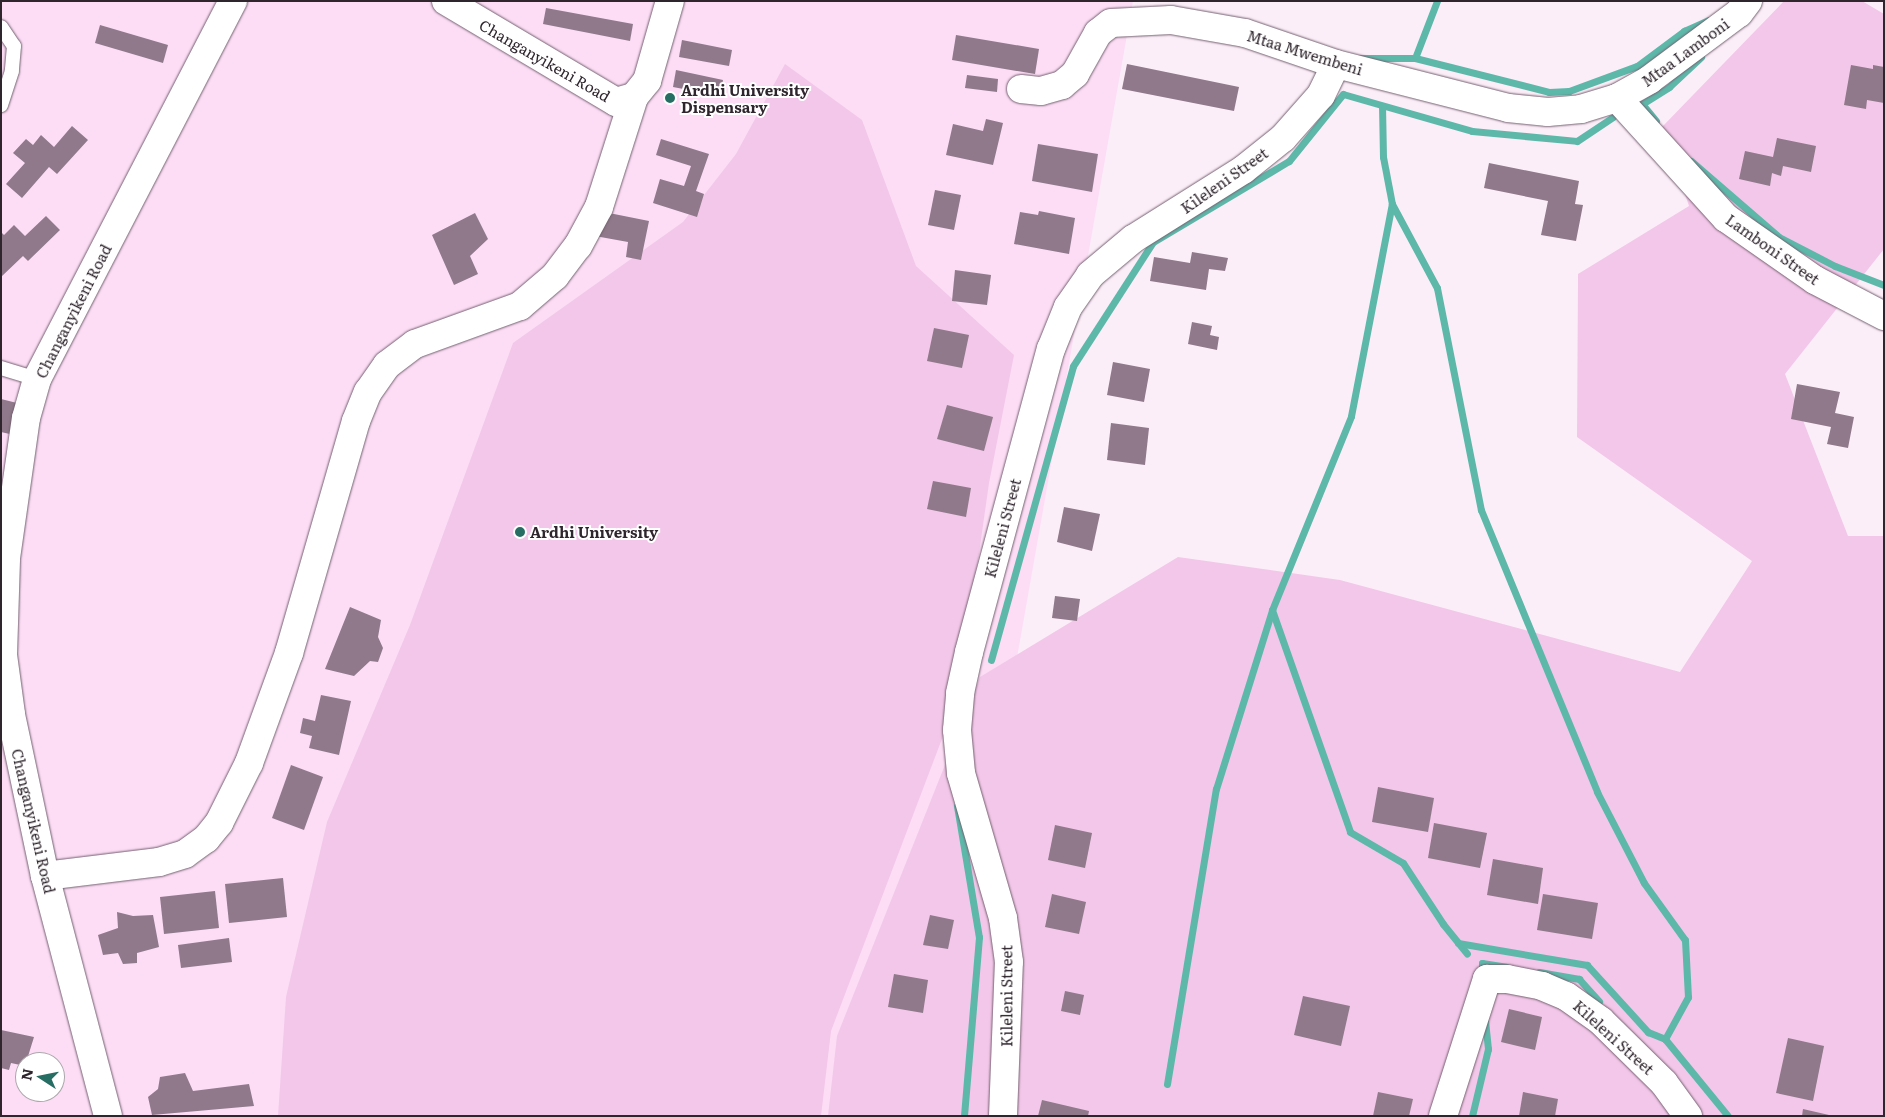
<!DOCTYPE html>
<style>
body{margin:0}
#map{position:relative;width:1885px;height:1117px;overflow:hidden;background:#fceef9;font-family:Literata,serif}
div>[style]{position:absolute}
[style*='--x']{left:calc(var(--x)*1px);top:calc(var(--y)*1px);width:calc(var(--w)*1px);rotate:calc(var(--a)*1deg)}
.built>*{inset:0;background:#fcddf5}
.green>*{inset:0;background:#f3c7e9}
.stream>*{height:7px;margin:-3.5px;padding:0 3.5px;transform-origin:3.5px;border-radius:3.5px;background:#5db8aa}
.building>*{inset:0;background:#8f798a}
.roads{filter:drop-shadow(0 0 1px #746070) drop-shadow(0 0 1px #746070)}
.service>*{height:14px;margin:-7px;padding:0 7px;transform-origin:7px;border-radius:7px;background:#fff}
.minor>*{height:28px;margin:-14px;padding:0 14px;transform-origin:14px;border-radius:14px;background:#fff}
.dots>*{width:14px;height:14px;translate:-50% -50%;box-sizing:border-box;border:2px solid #fff;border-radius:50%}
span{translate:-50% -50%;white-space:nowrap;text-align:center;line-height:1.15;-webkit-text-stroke:4px #fff;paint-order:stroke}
.street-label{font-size:15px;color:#2f262d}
.poi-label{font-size:15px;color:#2f262d;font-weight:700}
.left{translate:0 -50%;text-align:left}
.frame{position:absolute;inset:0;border:2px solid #2f262d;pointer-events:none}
.north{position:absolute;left:15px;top:1052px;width:50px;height:50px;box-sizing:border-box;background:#fff;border:1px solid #aca8ab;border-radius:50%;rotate:281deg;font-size:14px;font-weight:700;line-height:20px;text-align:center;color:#2f262d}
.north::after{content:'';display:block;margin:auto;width:18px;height:22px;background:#266d63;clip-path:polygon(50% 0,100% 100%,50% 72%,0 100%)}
</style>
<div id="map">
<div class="built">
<i style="clip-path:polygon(evenodd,1px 1px,1133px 1px,936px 1116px,1px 1116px,1px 1px,25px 1062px,55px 1062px,55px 1092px,25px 1092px,25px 1062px)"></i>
</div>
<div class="green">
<i style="clip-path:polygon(1784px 1px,1862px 1px,1884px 14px,1884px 249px,1785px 374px,1848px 536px,1884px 536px,1884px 1116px,828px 1116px,837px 1036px,980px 677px,1178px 557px,1340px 580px,1680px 672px,1752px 561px,1577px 437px,1578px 274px,1689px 206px,1662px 127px)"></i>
<i style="clip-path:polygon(785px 64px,862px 120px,916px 266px,1014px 355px,989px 483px,959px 694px,831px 1031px,821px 1116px,278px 1116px,286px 997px,327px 822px,410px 625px,513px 343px,683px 222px,736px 154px)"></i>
</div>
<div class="stream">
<i style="--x:1360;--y:58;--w:55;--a:0"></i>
<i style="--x:1415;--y:58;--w:138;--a:14.2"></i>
<i style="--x:1549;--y:92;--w:20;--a:-3"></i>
<i style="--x:1569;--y:91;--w:72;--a:-20.2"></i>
<i style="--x:1637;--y:66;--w:59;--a:-36.7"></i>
<i style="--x:1684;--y:31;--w:27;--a:-24"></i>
<i style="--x:1415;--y:58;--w:61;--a:-68.9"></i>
<i style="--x:1656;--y:121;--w:22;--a:-129"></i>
<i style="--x:1642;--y:104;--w:32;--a:-32"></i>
<i style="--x:1669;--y:87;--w:44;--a:-43.2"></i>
<i style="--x:1691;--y:161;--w:116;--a:40.8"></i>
<i style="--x:1779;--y:237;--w:63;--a:27.4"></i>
<i style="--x:1835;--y:266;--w:53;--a:21.2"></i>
<i style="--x:1392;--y:204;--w:95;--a:61.8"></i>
<i style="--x:1437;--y:288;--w:226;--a:78.8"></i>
<i style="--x:1481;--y:510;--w:305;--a:67.6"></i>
<i style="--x:1597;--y:792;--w:102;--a:62.7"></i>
<i style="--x:1644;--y:883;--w:70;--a:54.3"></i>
<i style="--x:1685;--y:940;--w:57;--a:87"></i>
<i style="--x:1688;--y:997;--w:48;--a:118.7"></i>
<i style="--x:1272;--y:610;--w:235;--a:70.6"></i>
<i style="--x:1350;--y:832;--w:61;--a:30.3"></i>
<i style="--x:1403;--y:863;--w:73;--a:56.7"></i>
<i style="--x:1443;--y:924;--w:38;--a:51"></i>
<i style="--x:991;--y:660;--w:305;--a:-74.4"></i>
<i style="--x:1073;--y:366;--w:148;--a:-57.2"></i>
<i style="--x:1153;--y:242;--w:158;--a:-30.8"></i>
<i style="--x:1289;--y:161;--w:86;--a:-51.1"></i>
<i style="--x:1343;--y:94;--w:134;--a:16"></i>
<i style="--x:1472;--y:131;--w:105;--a:5.4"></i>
<i style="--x:1577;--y:141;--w:43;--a:-33.7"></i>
<i style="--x:957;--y:806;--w:133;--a:80.5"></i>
<i style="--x:979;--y:937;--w:180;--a:94.8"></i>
<i style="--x:1458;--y:943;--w:131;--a:9.7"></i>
<i style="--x:1587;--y:965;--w:91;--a:47.7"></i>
<i style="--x:1648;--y:1032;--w:18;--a:22"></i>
<i style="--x:1665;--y:1039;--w:99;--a:50.7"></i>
<i style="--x:1539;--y:972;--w:41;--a:9.9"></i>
<i style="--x:1579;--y:979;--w:30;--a:48"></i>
<i style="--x:1482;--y:975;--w:12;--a:-90"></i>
<i style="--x:1482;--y:963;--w:24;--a:9"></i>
<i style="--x:1167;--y:1084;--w:299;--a:-80.6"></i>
<i style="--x:1216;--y:789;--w:188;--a:-72.6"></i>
<i style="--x:1272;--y:610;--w:209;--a:-67.8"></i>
<i style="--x:1351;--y:416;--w:216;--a:-79.1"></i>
<i style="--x:1392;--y:204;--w:48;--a:-100.8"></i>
<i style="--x:1383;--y:157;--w:51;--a:-91.1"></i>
<i style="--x:1472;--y:1116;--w:69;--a:-76.6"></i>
<i style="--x:1488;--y:1049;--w:28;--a:-96"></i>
</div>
<div class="building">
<i style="clip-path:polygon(546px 8px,633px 24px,630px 41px,543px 24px)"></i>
<i style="clip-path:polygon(100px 25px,168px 45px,163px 63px,95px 43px)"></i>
<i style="clip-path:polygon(956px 35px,1039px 49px,1035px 74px,952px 60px)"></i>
<i style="clip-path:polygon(682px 40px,732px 50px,729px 66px,679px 57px)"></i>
<i style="clip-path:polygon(1127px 64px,1239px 87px,1234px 111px,1122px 89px)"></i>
<i style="clip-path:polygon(1851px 65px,1873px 69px,1873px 65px,1884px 67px,1884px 103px,1867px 100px,1866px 109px,1844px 105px)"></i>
<i style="clip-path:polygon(676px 70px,723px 80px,720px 96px,673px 87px)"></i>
<i style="clip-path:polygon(967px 75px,998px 79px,997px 92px,965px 88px)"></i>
<i style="clip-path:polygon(986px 119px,1003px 123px,993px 165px,946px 155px,953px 124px,983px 131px)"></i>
<i style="clip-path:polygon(72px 126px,88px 140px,57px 174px,49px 167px,22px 198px,6px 184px,25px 163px,13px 153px,26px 139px,33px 145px,41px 135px,54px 147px)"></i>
<i style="clip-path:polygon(1777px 138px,1816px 146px,1811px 172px,1783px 166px,1781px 176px,1772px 173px,1770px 186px,1739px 179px,1745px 151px,1773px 157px)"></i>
<i style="clip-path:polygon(661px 139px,709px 154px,696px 191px,704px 194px,697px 217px,653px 203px,660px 179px,684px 186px,691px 166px,656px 155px)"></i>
<i style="clip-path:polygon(1038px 144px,1098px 154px,1092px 192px,1032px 181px)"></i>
<i style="clip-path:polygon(1489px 163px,1579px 181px,1575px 204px,1583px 205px,1576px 241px,1541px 235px,1548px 201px,1484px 188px)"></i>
<i style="clip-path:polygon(935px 190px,961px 195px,954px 230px,928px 225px)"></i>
<i style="clip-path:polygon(599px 211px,649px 221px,641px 260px,626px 257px,628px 242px,595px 236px)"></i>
<i style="clip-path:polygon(1039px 211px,1075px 218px,1069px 254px,1014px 244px,1020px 212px,1038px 215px)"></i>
<i style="clip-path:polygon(475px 213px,488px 239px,470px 256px,478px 274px,454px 285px,432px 235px)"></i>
<i style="clip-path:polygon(46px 216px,60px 230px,28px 261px,23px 256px,1px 277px,1px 232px,4px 235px,14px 225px,25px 236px)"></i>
<i style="clip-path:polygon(1192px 252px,1228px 258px,1225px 271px,1209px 269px,1206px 290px,1150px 281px,1154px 257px,1190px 263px)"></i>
<i style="clip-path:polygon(955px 270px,991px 275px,987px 305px,952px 301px)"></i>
<i style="clip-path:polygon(1192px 322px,1212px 326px,1210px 335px,1219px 337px,1217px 350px,1188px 344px)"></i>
<i style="clip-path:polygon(934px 328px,969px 335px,962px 368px,927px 361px)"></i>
<i style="clip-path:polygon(1113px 362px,1150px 369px,1144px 402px,1107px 395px)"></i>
<i style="clip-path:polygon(1797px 384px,1840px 392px,1835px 413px,1854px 417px,1848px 448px,1827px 444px,1831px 427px,1791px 419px)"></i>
<i style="clip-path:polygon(1px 399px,21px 404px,14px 435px,1px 432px)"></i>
<i style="clip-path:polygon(947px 405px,993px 417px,984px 451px,937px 439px)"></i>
<i style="clip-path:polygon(1111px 423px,1149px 428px,1145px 465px,1107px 460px)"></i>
<i style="clip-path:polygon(933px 481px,971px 488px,966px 517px,927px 509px)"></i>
<i style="clip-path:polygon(1064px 507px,1100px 514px,1092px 551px,1057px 542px)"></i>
<i style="clip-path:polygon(1055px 596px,1080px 599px,1077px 621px,1052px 618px)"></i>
<i style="clip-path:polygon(350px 607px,381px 620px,378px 637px,383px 648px,378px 662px,370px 661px,354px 676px,325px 669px)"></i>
<i style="clip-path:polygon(321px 695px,351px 701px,339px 755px,309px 748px,312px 736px,300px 733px,303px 718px,315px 721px)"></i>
<i style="clip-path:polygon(291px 765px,323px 777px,304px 830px,272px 818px)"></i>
<i style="clip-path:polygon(1378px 787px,1434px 798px,1428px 832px,1372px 822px)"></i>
<i style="clip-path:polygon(1434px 823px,1487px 833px,1480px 868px,1428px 858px)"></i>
<i style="clip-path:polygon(1055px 825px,1092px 833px,1085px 868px,1048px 860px)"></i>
<i style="clip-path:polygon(1493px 859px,1543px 868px,1538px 904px,1487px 895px)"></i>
<i style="clip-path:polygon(283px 878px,287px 917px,229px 923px,225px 884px)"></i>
<i style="clip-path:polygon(215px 891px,219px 928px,164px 934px,160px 897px)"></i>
<i style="clip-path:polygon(1052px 894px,1086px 902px,1079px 934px,1045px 927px)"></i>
<i style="clip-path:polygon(1543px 894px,1598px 903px,1592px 939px,1537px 930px)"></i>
<i style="clip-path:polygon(117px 912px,133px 916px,153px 915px,159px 947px,137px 953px,137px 963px,123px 964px,118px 953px,103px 955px,98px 935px,118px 928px)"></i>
<i style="clip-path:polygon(930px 915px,954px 920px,948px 949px,923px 945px)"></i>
<i style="clip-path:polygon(229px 938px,232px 962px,181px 968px,178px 945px)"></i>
<i style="clip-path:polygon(894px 974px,928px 980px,923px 1013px,888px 1007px)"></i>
<i style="clip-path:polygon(1065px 991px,1084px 995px,1080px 1015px,1061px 1011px)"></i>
<i style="clip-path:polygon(1303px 996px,1350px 1006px,1341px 1046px,1294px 1035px)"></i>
<i style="clip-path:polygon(1509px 1009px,1542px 1017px,1535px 1050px,1501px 1042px)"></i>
<i style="clip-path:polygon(1px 1030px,34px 1037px,25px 1066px,11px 1063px,9px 1070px,1px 1068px)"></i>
<i style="clip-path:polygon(1788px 1038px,1824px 1046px,1813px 1101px,1776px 1093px)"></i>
<i style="clip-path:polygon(185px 1073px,193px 1091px,249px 1084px,254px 1106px,152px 1115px,148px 1097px,158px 1089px,160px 1077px)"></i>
<i style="clip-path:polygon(1378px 1092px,1413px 1099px,1409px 1116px,1373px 1116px)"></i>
<i style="clip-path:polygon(1523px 1092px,1558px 1099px,1555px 1116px,1519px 1116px)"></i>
<i style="clip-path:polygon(1042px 1100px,1089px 1111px,1088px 1116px,1038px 1116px)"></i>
<i style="clip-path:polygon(1803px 1109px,1829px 1115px,1829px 1116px,1802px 1116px)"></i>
</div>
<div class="roads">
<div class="service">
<i style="--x:1;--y:27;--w:23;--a:56"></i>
<i style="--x:14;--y:46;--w:25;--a:95"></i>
<i style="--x:12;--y:71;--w:36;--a:108"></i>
<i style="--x:1;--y:368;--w:38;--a:17"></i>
</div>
<div class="minor">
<i style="--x:446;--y:1;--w:198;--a:30.7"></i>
<i style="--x:616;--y:102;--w:19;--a:-16"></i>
<i style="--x:634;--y:97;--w:21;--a:-51"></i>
<i style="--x:647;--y:81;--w:83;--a:-74"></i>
<i style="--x:1021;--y:89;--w:20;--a:6"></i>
<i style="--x:1041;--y:91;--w:22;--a:-16"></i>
<i style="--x:1062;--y:85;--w:17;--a:-40"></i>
<i style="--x:1075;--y:74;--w:47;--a:-60.7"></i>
<i style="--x:1098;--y:33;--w:16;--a:-38"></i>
<i style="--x:1111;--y:23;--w:60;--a:-2.9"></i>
<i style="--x:1171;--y:20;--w:75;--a:10"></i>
<i style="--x:1245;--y:33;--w:96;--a:18.8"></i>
<i style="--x:1336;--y:64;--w:178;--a:14.3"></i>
<i style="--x:1508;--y:108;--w:40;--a:5.7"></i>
<i style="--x:1548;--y:112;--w:33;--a:-5"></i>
<i style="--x:1581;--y:109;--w:38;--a:-17"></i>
<i style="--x:1617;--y:98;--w:37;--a:-29"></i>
<i style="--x:1649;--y:80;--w:112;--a:-36.7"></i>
<i style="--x:1739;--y:13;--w:15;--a:-53"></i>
<i style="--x:1617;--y:98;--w:162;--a:47.8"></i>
<i style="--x:1726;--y:218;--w:108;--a:34.9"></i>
<i style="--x:1815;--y:280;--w:78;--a:27.6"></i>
<i style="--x:45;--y:876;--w:115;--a:-7"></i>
<i style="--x:159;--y:862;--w:27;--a:-17"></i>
<i style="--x:185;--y:854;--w:26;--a:-36"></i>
<i style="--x:206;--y:839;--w:21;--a:-51"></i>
<i style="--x:219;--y:823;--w:67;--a:-63.4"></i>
<i style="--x:249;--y:763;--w:117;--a:-70"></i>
<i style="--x:289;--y:653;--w:241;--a:-73.9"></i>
<i style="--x:356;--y:421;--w:31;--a:-68"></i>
<i style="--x:368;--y:392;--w:33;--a:-55"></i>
<i style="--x:387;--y:365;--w:35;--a:-37"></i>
<i style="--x:415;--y:344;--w:112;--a:-19.9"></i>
<i style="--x:520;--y:306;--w:46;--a:-40.6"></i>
<i style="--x:555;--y:276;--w:38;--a:-53"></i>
<i style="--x:578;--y:246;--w:44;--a:-61.7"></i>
<i style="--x:599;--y:207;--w:115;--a:-72.3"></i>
<i style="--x:108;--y:1116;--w:248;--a:-104.7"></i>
<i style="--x:45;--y:876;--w:166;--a:-101.9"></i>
<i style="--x:11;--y:714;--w:60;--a:-97.7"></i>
<i style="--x:3;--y:655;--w:97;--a:-88.2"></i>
<i style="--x:6;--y:558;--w:141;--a:-81.9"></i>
<i style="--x:26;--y:418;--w:41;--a:-74.2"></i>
<i style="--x:37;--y:379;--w:426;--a:-62.6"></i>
<i style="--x:1003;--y:1116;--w:154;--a:-87.8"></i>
<i style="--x:1009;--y:962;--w:44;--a:-97.8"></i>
<i style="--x:1003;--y:918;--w:151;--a:-106.2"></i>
<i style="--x:961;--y:773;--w:43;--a:-95.3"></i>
<i style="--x:957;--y:730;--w:37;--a:-85"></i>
<i style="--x:960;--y:693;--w:42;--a:-77.6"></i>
<i style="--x:969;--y:652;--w:314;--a:-74.9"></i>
<i style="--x:1051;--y:349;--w:45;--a:-68"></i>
<i style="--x:1068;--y:307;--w:39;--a:-55"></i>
<i style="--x:1090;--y:275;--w:56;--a:-39.9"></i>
<i style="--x:1133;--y:239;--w:130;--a:-32.1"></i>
<i style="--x:1243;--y:170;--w:51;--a:-38.7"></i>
<i style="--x:1283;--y:138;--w:57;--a:-48.5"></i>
<i style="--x:1321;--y:95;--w:34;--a:-64"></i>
<i style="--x:1443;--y:1116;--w:144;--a:-72.2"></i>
<i style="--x:1487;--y:979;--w:20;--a:0"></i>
<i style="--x:1507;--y:979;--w:36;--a:11"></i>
<i style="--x:1542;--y:986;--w:26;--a:23"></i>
<i style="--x:1566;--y:996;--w:43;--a:35.5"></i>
<i style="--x:1601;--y:1021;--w:88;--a:44.5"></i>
<i style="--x:1664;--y:1083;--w:41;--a:54"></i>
</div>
</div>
<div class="dots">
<i style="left:670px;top:98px;background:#266d63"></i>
<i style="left:520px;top:532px;background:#266d63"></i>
</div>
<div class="street-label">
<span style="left:1305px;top:52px;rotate:17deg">Mtaa Mwembeni</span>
<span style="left:1685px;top:52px;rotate:-36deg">Mtaa Lamboni</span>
<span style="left:545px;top:60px;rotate:30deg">Changanyikeni Road</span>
<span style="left:1224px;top:180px;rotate:-35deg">Kileleni Street</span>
<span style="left:1773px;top:249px;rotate:35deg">Lamboni Street</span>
<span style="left:73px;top:311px;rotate:-63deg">Changanyikeni Road</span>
<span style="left:1002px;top:528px;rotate:-75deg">Kileleni Street</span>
<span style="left:34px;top:821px;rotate:77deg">Changanyikeni Road</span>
<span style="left:1006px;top:996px;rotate:-90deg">Kileleni Street</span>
<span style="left:1614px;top:1037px;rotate:42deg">Kileleni Street</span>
</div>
<div class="poi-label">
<span class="left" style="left:681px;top:98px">Ardhi University<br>Dispensary</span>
<span class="left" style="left:530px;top:532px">Ardhi University</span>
</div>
<div class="frame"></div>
<div class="north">N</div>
</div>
